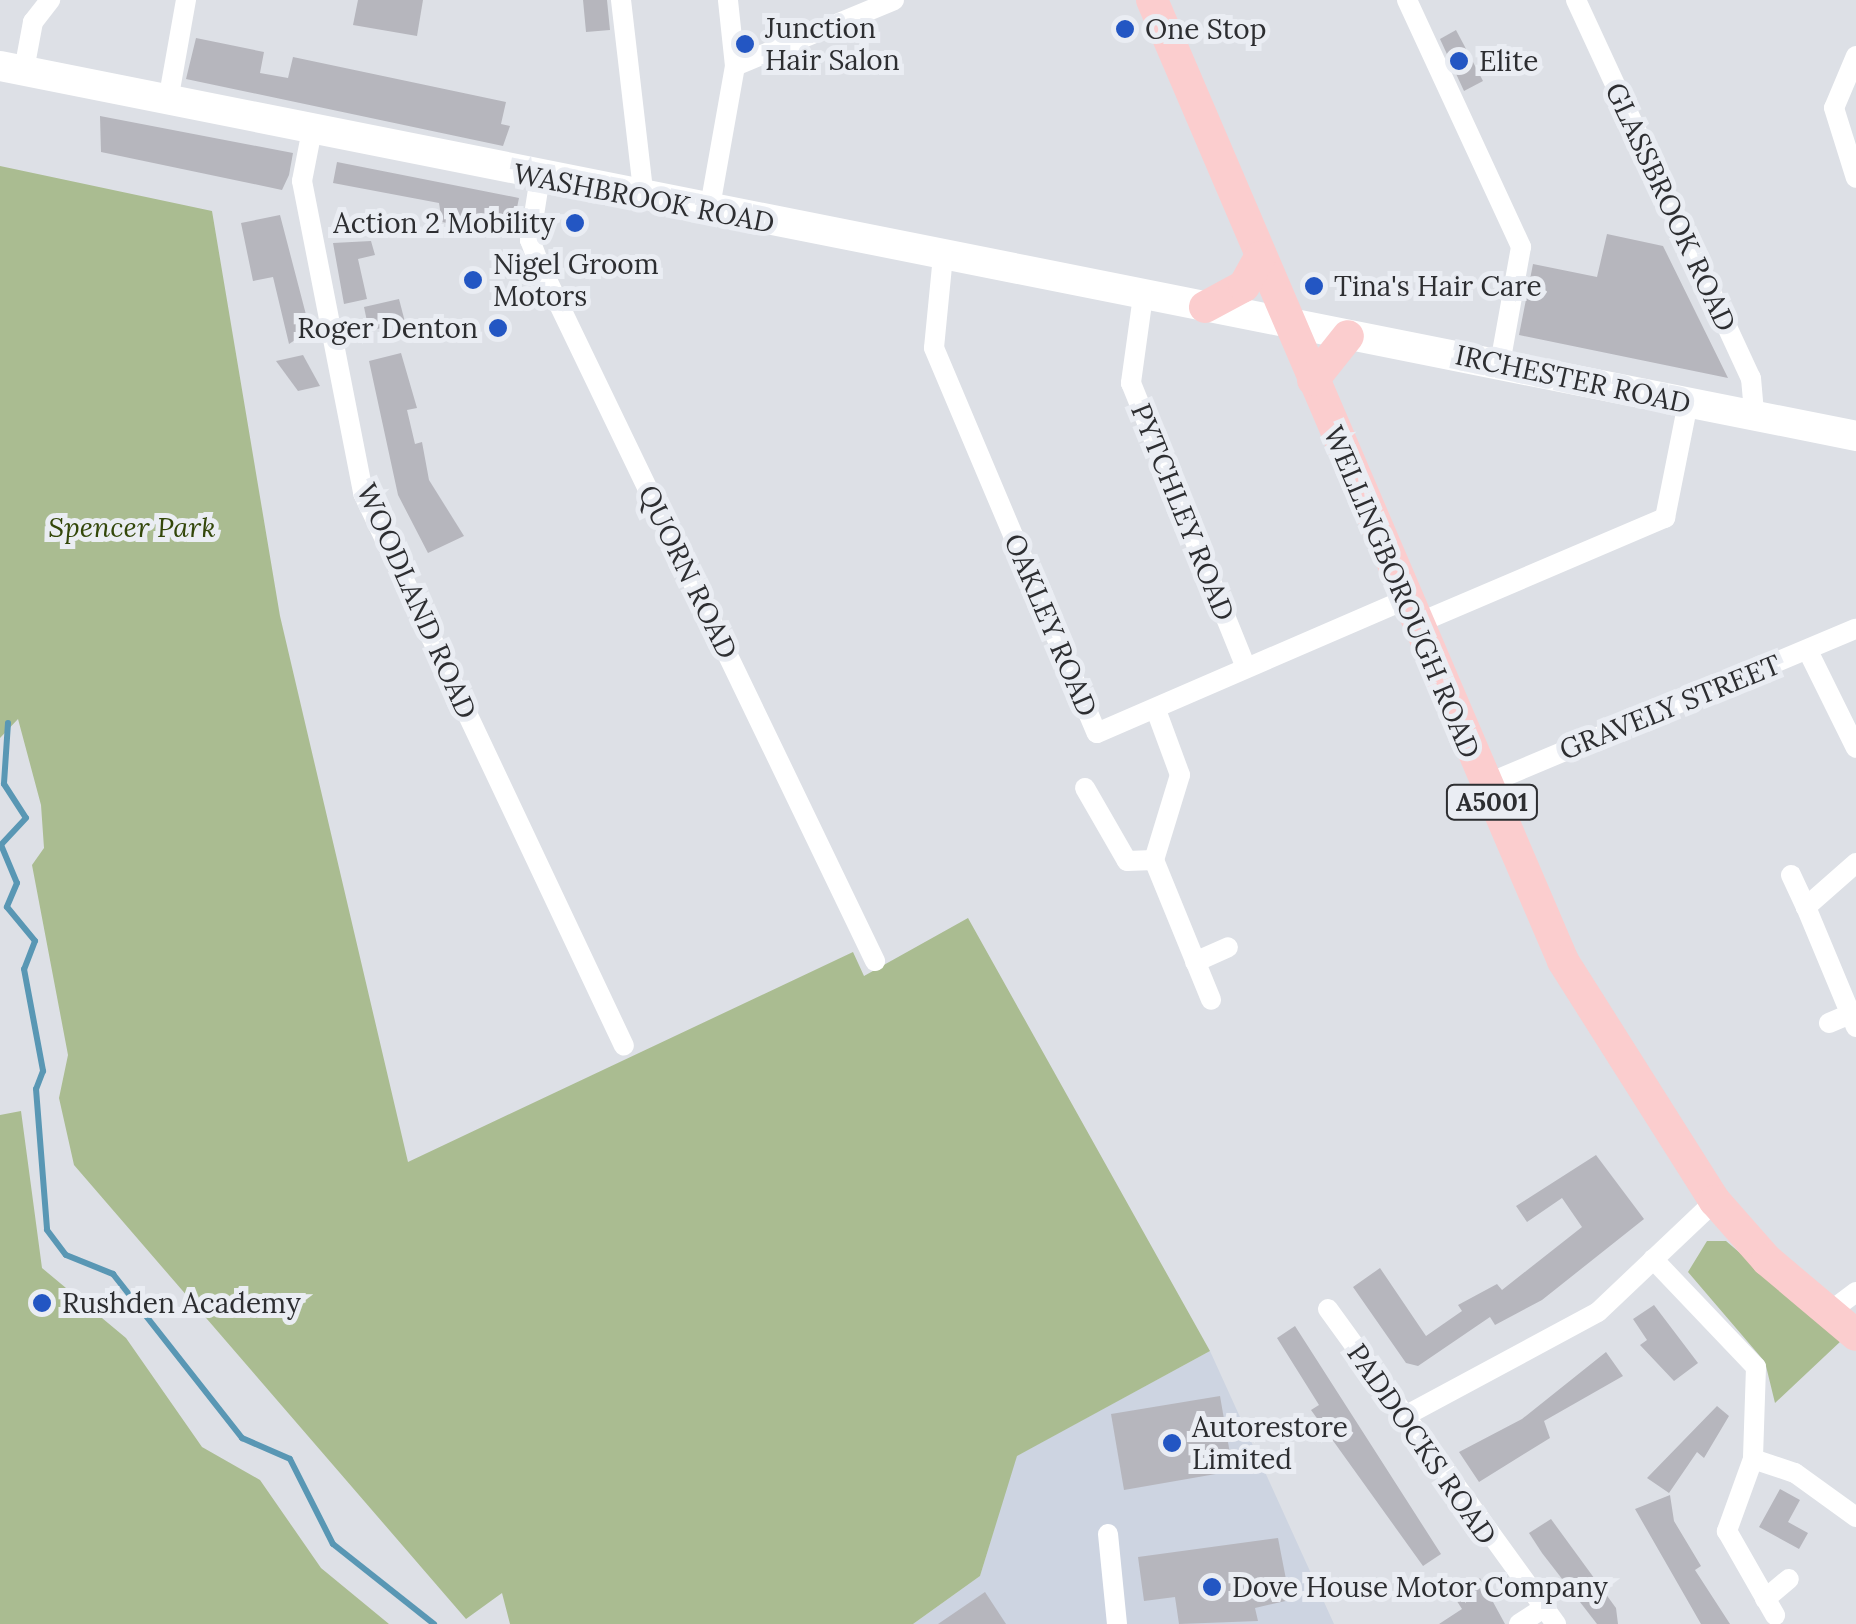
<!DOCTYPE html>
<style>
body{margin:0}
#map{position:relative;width:1856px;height:1624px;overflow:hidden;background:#dde0e6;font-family:Lora,serif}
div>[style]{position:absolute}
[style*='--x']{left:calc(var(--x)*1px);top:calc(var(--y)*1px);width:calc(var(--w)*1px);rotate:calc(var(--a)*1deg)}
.built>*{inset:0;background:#cdd4e1}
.green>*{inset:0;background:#aabc91}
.stream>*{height:6px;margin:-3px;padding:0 3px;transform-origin:3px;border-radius:3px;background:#5997b4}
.building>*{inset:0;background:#b6b6bd}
.street>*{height:20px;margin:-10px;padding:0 10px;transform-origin:10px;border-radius:10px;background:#fff}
.secondary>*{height:30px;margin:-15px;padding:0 15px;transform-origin:15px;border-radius:15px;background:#fff}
.primary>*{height:32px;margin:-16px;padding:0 16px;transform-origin:16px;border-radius:16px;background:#fbcdce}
.dots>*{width:28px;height:28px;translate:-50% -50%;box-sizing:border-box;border:5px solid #eaedf3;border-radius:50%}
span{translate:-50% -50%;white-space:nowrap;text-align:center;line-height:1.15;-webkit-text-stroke:10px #eaedf3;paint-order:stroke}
.shield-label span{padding:2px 8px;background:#eaedf3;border:2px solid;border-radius:8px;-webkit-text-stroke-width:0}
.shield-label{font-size:25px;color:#2d2e31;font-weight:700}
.poi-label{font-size:28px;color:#2d2e31}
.left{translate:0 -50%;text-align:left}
.right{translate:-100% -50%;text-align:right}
.street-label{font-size:28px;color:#2d2e31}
.park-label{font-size:28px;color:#33470a;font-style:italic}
</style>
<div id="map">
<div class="built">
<i style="clip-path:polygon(1210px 1351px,1334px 1624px,913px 1624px,980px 1576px,1016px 1456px)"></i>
</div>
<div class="green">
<i style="clip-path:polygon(0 166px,212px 211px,280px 616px,408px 1162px,853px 952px,864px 976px,968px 918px,1210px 1351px,1017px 1456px,980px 1576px,913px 1624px,510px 1624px,502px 1593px,466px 1619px,74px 1165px,59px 1098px,68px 1055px,32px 865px,44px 848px,41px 805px,18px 719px,0 738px)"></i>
<i style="clip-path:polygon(21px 1111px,42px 1268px,126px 1338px,202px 1447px,260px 1480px,321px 1568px,389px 1624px,0 1624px,0 1115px)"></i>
<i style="clip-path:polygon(1707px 1241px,1726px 1241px,1842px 1340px,1775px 1403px,1765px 1362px,1688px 1272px)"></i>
</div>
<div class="stream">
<i style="--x:8;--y:723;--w:61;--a:93.8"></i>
<i style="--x:4;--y:784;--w:40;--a:57.1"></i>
<i style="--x:26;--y:818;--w:37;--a:133"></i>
<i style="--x:1;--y:845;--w:41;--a:67.2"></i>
<i style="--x:17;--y:883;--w:26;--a:113"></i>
<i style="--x:7;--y:907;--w:44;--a:50.5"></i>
<i style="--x:35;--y:941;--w:30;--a:111"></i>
<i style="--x:24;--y:969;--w:104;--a:79.4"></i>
<i style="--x:43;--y:1071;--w:19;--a:111"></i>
<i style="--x:36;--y:1089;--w:141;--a:85.5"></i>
<i style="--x:47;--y:1230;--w:31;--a:53"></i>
<i style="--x:66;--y:1255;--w:51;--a:22"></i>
<i style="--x:113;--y:1274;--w:209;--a:51.8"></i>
<i style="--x:242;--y:1438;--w:52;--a:23.6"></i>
<i style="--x:290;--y:1459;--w:95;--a:63.2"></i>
<i style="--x:333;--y:1544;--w:129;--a:38.4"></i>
</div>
<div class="building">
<i style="clip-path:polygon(358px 0,423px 0,417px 36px,353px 25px)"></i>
<i style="clip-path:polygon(583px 0,607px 0,610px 30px,586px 32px)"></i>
<i style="clip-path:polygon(1456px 30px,1483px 81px,1464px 91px,1440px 39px)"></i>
<i style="clip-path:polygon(196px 38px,264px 52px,260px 73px,288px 78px,293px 57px,506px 102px,501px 124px,510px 126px,503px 146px,186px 79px)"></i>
<i style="clip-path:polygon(100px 116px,293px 153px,289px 175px,282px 190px,101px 152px)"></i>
<i style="clip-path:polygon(337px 162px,519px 198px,514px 222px,504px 234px,442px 222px,439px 203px,333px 183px)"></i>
<i style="clip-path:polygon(280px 215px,310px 330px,289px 344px,273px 277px,253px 281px,241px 223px)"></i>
<i style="clip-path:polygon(1607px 234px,1663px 246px,1728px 378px,1519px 335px,1533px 264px,1597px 277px)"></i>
<i style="clip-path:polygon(371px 241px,375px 255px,358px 259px,367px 299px,344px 304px,333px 243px)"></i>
<i style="clip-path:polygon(399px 299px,405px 322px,369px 331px,364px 307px)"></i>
<i style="clip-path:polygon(401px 353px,417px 408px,407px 410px,415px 444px,422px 442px,429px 480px,464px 536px,428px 553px,398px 495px,369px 361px)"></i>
<i style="clip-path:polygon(303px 355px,320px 386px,298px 391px,276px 361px)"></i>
<i style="clip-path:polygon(1596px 1155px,1644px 1219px,1542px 1300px,1495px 1325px,1490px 1317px,1418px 1366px,1406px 1363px,1353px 1287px,1380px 1268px,1426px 1336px,1462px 1311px,1458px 1305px,1497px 1284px,1502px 1290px,1582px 1227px,1562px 1198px,1527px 1222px,1516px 1206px)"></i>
<i style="clip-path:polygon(1654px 1305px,1698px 1363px,1674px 1381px,1640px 1345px,1647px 1340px,1633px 1319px)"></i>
<i style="clip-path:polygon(1295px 1326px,1441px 1554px,1423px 1566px,1311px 1410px,1319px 1405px,1277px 1338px)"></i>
<i style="clip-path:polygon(1606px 1352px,1623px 1376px,1544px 1421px,1550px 1438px,1479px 1482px,1459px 1452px,1522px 1419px)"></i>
<i style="clip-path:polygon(1220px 1396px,1233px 1471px,1124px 1490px,1111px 1414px)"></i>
<i style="clip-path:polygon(1717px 1406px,1729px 1416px,1704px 1458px,1697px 1452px,1669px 1493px,1647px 1478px)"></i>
<i style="clip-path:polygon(1780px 1489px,1800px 1500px,1788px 1522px,1808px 1533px,1799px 1549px,1759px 1527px)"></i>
<i style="clip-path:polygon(1670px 1495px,1674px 1521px,1701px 1566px,1695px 1570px,1730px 1624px,1701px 1624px,1635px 1509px)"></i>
<i style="clip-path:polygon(1551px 1519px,1616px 1608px,1618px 1624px,1597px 1624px,1542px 1553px,1529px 1533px)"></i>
<i style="clip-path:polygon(1278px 1538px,1290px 1600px,1255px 1608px,1258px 1621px,1179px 1624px,1175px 1597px,1144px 1601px,1138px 1557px)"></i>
<i style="clip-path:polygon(1480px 1578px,1505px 1624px,1439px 1624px,1462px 1609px,1453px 1595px)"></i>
<i style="clip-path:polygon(985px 1592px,1006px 1624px,938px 1624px)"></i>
</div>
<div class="street">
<i style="--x:621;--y:0;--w:199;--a:83.4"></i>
<i style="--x:1407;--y:0;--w:272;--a:65.2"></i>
<i style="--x:1521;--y:247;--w:119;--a:100.2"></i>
<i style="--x:1576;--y:0;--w:417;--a:65.2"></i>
<i style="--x:1751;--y:378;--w:38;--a:85"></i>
<i style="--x:1856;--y:56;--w:56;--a:112.9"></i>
<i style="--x:1834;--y:108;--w:73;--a:72.6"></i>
<i style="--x:735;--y:66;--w:172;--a:-22.5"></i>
<i style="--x:24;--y:70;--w:49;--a:-79.4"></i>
<i style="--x:33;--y:22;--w:28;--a:-52"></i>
<i style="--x:168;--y:101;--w:103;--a:-79.9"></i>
<i style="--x:312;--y:130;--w:52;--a:101.1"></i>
<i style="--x:302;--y:181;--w:318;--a:78.9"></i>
<i style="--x:363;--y:493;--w:611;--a:64.73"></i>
<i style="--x:540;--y:177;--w:64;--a:99"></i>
<i style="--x:530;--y:240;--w:22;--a:69"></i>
<i style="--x:538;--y:261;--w:777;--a:64.29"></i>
<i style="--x:709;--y:212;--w:148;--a:-79.9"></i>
<i style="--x:735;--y:66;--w:66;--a:-96.1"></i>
<i style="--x:943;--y:256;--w:92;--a:95.6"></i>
<i style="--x:934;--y:348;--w:418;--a:67.1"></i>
<i style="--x:1097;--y:733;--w:335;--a:-23.4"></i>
<i style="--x:1143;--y:296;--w:88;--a:97.9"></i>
<i style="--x:1131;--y:383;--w:306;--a:68"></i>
<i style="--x:1416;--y:624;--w:271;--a:-23.1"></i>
<i style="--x:1665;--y:518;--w:117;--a:-78.7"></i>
<i style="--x:1808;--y:651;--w:108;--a:63.7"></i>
<i style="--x:1156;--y:710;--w:69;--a:69.7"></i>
<i style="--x:1180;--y:775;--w:89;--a:107"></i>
<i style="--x:1154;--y:860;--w:151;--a:67.8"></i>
<i style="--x:1484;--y:785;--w:403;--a:-22.8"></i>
<i style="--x:1085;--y:788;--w:84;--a:60.1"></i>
<i style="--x:1127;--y:861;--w:27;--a:-2"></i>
<i style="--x:1856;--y:863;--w:67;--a:138.7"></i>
<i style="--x:1806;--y:907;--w:130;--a:67.4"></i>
<i style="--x:1791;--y:875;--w:35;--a:65"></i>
<i style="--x:1195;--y:962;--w:36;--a:-24"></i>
<i style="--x:1829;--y:1023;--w:23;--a:-23"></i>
<i style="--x:1653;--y:1259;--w:149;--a:46.4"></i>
<i style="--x:1756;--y:1367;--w:92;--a:91.9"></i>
<i style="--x:1753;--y:1459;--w:77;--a:109.9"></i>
<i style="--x:1727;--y:1531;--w:97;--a:60.3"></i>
<i style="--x:1328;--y:1309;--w:389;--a:54.1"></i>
<i style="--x:1828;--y:1313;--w:35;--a:-37"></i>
<i style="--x:1403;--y:1417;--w:221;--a:-28.3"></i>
<i style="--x:1598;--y:1312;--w:161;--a:-43.5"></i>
<i style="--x:1753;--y:1459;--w:44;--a:18.4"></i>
<i style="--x:1795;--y:1473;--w:75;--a:35.8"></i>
<i style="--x:1108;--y:1534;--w:90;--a:84.3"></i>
<i style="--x:1765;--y:1599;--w:31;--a:-40"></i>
<i style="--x:1519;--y:1624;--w:30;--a:-33"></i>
</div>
<div class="secondary">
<i style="--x:0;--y:66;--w:1893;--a:11.27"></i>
</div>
<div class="primary">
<i style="--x:1152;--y:0;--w:1045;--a:66.84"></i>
<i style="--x:1563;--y:961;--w:284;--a:57.7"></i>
<i style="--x:1715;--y:1201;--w:79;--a:48.6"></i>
<i style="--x:1767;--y:1260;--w:116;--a:40.1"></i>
<i style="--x:1205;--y:307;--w:44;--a:-28.3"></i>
<i style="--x:1244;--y:286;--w:33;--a:-61"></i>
<i style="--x:1313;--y:380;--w:56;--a:-51.5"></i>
</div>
<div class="dots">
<i style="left:1125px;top:29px;background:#2356c3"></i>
<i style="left:745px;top:44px;background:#2356c3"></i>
<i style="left:1459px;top:61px;background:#2356c3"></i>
<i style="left:575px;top:223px;background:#2356c3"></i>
<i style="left:473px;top:280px;background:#2356c3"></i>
<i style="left:1314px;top:286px;background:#2356c3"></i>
<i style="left:498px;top:328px;background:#2356c3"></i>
<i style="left:42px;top:1303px;background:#2356c3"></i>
<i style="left:1172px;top:1443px;background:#2356c3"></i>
<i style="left:1212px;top:1587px;background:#2356c3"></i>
</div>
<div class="shield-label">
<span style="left:1492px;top:802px">A5001</span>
</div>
<div class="poi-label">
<span class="left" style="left:765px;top:44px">Junction<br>Hair Salon</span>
<span class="left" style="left:1145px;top:29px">One Stop</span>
<span class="left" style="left:1479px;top:61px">Elite</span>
<span class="right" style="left:555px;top:223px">Action 2 Mobility</span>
<span class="left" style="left:493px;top:280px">Nigel Groom<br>Motors</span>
<span class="left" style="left:1334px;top:286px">Tina's Hair Care</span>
<span class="right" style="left:478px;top:328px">Roger Denton</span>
<span class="left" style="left:62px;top:1303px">Rushden Academy</span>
<span class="left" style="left:1192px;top:1443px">Autorestore<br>Limited</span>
<span class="left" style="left:1232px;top:1587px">Dove House Motor Company</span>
</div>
<div class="street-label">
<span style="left:644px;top:198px;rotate:11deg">WASHBROOK ROAD</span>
<span style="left:1671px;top:207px;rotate:65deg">GLASSBROOK ROAD</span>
<span style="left:1573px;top:379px;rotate:12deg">IRCHESTER ROAD</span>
<span style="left:1183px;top:512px;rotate:68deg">PYTCHLEY ROAD</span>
<span style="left:688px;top:572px;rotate:64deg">QUORN ROAD</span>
<span style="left:1402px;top:592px;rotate:67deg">WELLINGBOROUGH ROAD</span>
<span style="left:417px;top:601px;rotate:66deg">WOODLAND ROAD</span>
<span style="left:1051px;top:625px;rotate:67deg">OAKLEY ROAD</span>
<span style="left:1670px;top:707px;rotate:-22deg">GRAVELY STREET</span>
<span style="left:1422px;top:1444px;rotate:55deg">PADDOCKS ROAD</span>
</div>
<div class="park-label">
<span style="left:132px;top:527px">Spencer Park</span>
</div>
</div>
